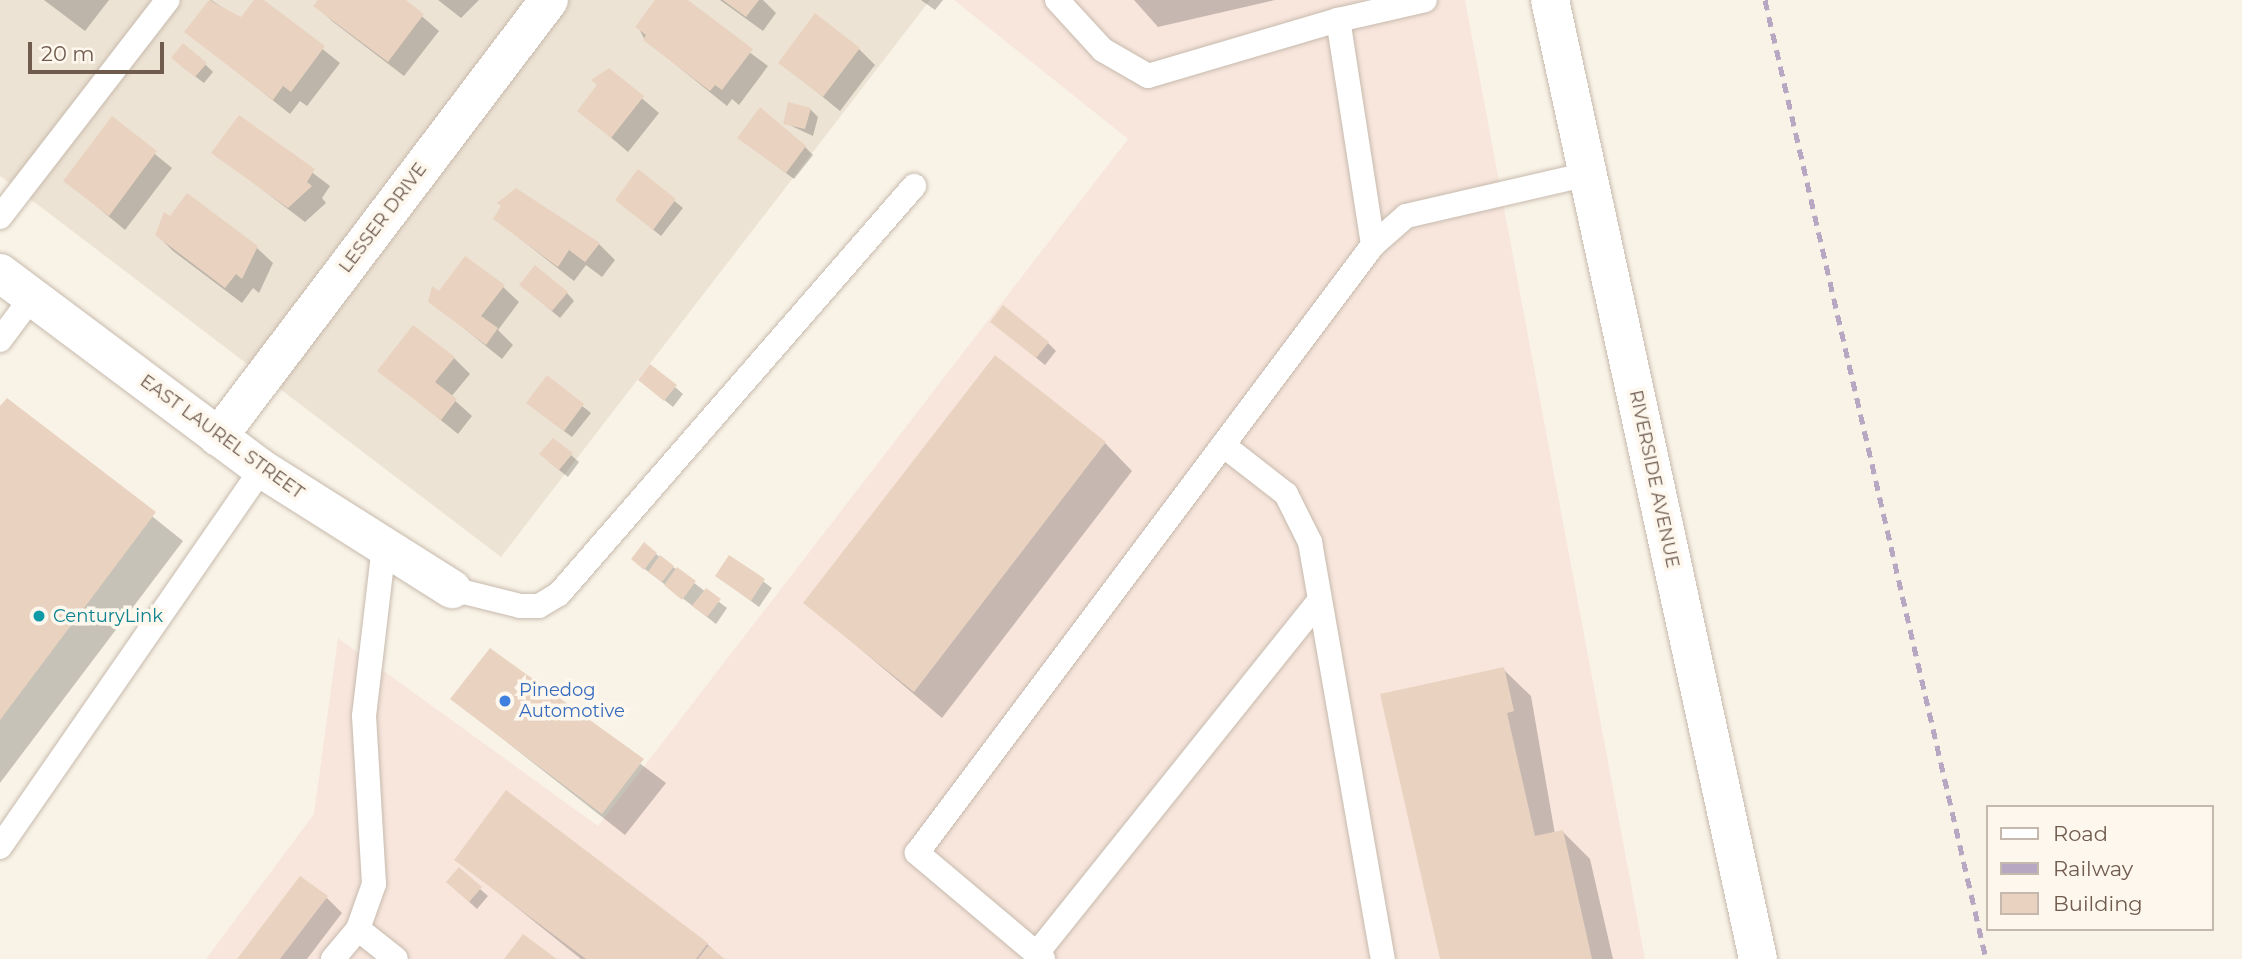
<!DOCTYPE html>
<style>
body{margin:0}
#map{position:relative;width:2242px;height:959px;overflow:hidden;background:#f9f3e7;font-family:Montserrat,sans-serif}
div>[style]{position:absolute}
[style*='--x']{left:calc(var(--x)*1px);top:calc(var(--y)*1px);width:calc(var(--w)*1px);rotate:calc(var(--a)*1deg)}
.residential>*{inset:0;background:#ede3d4}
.commercial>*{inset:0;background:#f8e6dd}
.shadow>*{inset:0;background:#0003}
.building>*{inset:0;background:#e9d3c0}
.roads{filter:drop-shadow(0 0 2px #c7baad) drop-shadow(0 0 2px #c7baad)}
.service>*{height:24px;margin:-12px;padding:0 12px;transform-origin:12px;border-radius:12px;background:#fff}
.minor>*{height:38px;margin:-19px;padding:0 19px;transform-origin:19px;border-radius:19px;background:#fff}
.secondary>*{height:38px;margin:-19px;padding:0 19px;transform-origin:19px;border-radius:19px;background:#fff}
.rail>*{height:5px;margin-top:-2.5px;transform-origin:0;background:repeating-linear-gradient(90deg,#b7a7c2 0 10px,transparent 0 17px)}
.dots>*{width:19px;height:19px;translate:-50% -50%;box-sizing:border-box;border:4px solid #fdf7ed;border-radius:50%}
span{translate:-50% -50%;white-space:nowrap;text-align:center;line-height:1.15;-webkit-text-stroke:7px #fdf7ed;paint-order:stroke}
.street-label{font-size:18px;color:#705c4f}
.culture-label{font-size:18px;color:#0d838f}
.left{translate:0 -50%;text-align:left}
.shop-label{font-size:18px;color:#366cbe}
.legend{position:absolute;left:1986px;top:805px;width:228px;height:126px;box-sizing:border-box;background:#fdf7ed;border:2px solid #c5b9ae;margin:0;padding:9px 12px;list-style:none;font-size:21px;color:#705c4f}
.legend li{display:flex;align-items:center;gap:14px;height:35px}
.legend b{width:35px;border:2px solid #c5b9ae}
.scale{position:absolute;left:28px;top:42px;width:136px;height:32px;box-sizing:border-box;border:4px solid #705c4f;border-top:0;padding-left:9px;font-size:21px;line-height:24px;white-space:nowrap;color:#705c4f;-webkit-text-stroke:5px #fdf7ed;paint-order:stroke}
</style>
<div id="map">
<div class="residential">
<i style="clip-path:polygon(0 0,930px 0,501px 557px,0 176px)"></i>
</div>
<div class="commercial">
<i style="clip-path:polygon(954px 0,1465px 0,1645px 959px,206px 959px,314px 814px,338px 638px,598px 826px,1128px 139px)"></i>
</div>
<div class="shadow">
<i style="clip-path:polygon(44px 0,109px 0,85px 31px)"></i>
<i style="clip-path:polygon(211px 0,242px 20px,261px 0,340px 63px,307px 106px,300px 101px,290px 114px,187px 32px)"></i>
<i style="clip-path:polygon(320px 0,403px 0,439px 31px,404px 76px,332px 21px,316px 6px)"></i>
<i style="clip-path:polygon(438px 0,479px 0,461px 18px)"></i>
<i style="clip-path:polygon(658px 0,679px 0,768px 66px,739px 105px,732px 99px,727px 106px,645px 40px,638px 27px)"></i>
<i style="clip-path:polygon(720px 0,763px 0,776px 13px,763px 31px)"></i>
<i style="clip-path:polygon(921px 0,943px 0,935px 10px)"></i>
<i style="clip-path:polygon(1134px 0,1275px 0,1158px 27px)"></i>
<i style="clip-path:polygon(859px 49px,875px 65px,840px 111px,780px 62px)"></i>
<i style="clip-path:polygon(205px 64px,213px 72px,204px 83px,181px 66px)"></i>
<i style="clip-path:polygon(609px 70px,659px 113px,628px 152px,580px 111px)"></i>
<i style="clip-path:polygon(810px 109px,818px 117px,813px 136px,785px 123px)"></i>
<i style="clip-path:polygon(239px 117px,330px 186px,322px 198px,326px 203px,305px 222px,213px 152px)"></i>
<i style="clip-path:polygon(112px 119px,172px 168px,125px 230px,65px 180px)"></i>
<i style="clip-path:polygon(739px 138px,805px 147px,813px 155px,794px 179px)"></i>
<i style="clip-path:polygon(639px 172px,683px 208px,661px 236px,617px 200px)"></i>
<i style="clip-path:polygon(164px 214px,257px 248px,273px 263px,259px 293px,253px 288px,242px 303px,173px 251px,157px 235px)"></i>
<i style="clip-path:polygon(495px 219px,599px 244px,615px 260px,602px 277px,586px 265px,574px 281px)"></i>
<i style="clip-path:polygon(503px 287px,519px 302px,498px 330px,513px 345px,502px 359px,430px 301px,439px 294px)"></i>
<i style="clip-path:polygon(529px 292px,567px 293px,574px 301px,560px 318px)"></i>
<i style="clip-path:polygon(992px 322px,1048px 343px,1056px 351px,1045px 365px)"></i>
<i style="clip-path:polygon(454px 358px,470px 374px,451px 397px,472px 416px,458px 434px,380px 371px)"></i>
<i style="clip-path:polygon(547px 378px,591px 413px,572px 437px,536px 410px)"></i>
<i style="clip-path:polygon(648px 387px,675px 387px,683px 394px,673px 407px)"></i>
<i style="clip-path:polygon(7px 400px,183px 541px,0 783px,0 409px)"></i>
<i style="clip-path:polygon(554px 440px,579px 462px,568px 477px,549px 462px)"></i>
<i style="clip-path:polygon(1105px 443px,1132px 471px,942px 718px,806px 603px)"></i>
<i style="clip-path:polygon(656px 554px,727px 608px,716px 624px,641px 566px)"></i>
<i style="clip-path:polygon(730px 557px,772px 588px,759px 607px,717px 576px)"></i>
<i style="clip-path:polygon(490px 651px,666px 783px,625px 835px,452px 699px)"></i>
<i style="clip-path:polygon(1503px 669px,1531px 696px,1555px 834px,1563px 832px,1590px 859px,1613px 959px,1442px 959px)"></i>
<i style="clip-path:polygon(456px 859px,707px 944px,723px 959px,581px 959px)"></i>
<i style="clip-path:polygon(480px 889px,488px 896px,477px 909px,456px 890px)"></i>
<i style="clip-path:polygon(327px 898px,342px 913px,307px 959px,239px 959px)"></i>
</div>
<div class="building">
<i style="clip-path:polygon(209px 0,241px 17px,254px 0,264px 0,325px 46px,291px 92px,283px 86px,273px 100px,184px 32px)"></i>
<i style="clip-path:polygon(318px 0,406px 0,424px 14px,388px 62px,313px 6px)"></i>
<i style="clip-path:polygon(655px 0,688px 0,753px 49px,722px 90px,715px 85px,710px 91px,643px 40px,646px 35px,635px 27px)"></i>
<i style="clip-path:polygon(723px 0,759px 0,746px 17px)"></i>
<i style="clip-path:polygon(815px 13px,860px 48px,823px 97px,778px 63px)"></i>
<i style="clip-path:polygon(183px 43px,207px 63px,195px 77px,171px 58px)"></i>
<i style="clip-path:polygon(609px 68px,644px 96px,611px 138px,577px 111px,597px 85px,591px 80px)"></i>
<i style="clip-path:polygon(788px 102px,811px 108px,805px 129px,783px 124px)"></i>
<i style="clip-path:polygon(760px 107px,806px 146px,786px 173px,737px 138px)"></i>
<i style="clip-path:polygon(239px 115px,315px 169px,307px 182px,312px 186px,288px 208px,211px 153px)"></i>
<i style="clip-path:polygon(112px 116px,157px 151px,109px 216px,63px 181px)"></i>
<i style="clip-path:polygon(638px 169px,676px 199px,653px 230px,615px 200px)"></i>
<i style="clip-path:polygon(516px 188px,600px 243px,585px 262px,569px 250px,558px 267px,493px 219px,501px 206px,497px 203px)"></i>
<i style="clip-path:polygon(187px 193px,258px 246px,242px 279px,236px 274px,225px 288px,155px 235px,164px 212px,170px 216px)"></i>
<i style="clip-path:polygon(465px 256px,505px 285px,481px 316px,498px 328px,486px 345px,428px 302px,432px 286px,439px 291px)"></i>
<i style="clip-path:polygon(535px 265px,568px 292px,552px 311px,519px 285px)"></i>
<i style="clip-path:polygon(1003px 305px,1049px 342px,1036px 358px,990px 322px)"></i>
<i style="clip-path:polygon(413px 325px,455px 357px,435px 382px,457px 399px,441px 420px,377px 371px)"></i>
<i style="clip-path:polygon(995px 355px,1106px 442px,914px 692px,803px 603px)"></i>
<i style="clip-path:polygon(650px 364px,677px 385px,664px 401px,638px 380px)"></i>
<i style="clip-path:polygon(547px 375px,584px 404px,564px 431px,526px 403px)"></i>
<i style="clip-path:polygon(7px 398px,156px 512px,0 720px,0 406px)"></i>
<i style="clip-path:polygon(553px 438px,573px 453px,559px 470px,539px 454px)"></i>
<i style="clip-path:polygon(644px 542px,657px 553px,644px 570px,631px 559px)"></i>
<i style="clip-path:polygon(660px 555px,674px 566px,662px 582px,648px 572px)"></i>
<i style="clip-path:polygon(729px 555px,765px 579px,751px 601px,715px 576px)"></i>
<i style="clip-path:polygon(677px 567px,696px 581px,682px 600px,664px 585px)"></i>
<i style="clip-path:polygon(706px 588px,721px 599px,707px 617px,692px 606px)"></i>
<i style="clip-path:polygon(490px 648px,644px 759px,602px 814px,450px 699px)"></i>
<i style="clip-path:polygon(1504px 667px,1514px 711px,1507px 713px,1535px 836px,1563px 830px,1592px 959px,1440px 959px,1380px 694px)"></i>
<i style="clip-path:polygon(506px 790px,708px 943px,696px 959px,586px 959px,454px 860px)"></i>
<i style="clip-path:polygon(459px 867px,482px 887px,469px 902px,446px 882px)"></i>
<i style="clip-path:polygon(300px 876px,328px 896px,280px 959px,237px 959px)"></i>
<i style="clip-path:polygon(523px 934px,557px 959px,504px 959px)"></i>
<i style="clip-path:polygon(708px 946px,725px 959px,698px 959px)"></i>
</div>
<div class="roads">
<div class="service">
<i style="--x:1057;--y:0;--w:68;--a:47.4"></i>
<i style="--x:1103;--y:50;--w:52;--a:30"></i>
<i style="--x:1148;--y:76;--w:198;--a:-16.4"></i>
<i style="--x:0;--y:217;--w:274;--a:-52.3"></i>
<i style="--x:1373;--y:245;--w:228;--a:-98.8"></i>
<i style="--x:1338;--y:20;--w:89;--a:-12.9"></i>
<i style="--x:0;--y:340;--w:54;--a:-53.3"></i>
<i style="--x:1223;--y:445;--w:80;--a:37.9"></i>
<i style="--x:1286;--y:494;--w:54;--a:63.4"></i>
<i style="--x:1310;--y:542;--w:423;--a:80.1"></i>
<i style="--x:452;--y:589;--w:70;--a:14"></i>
<i style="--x:520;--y:606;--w:19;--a:0"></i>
<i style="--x:539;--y:606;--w:23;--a:-31"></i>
<i style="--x:559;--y:594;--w:541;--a:-48.97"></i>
<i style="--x:0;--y:847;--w:460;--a:-55.3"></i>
<i style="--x:358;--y:929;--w:48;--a:38.3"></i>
<i style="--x:1037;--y:953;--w:452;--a:-51.3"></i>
<i style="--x:333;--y:959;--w:39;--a:-50"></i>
<i style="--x:358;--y:929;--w:48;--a:-70.4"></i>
<i style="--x:374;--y:884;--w:168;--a:-93.4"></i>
<i style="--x:364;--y:716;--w:170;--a:-83.3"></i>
<i style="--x:1043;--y:959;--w:165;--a:-139.9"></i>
<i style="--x:917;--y:853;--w:760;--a:-53.13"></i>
<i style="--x:1373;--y:245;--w:44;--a:-41.3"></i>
<i style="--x:1406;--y:216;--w:187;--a:-13"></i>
</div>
<div class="minor">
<i style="--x:0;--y:273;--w:327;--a:36.8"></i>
<i style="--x:262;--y:469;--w:225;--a:32.3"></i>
<i style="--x:218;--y:437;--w:548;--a:-52.86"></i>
</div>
<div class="secondary">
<i style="--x:1550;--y:0;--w:981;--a:77.76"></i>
</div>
</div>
<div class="rail">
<i style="--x:1765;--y:0;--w:984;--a:77.02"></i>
</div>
<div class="dots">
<i style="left:39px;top:616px;background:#0f9aa8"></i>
<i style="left:505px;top:701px;background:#3f7fe0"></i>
</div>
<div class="street-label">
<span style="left:383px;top:218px;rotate:-53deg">LESSER DRIVE</span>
<span style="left:222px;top:437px;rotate:36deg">EAST LAUREL STREET</span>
<span style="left:1654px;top:479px;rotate:78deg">RIVERSIDE AVENUE</span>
</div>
<div class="culture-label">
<span class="left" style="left:53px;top:616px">CenturyLink</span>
</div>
<div class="shop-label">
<span class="left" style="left:519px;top:701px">Pinedog<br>Automotive</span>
</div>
<ul class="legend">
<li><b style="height:9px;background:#fff"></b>Road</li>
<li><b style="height:9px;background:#b7a7c2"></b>Railway</li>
<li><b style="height:19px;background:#e9d3c0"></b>Building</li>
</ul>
<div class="scale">20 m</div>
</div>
